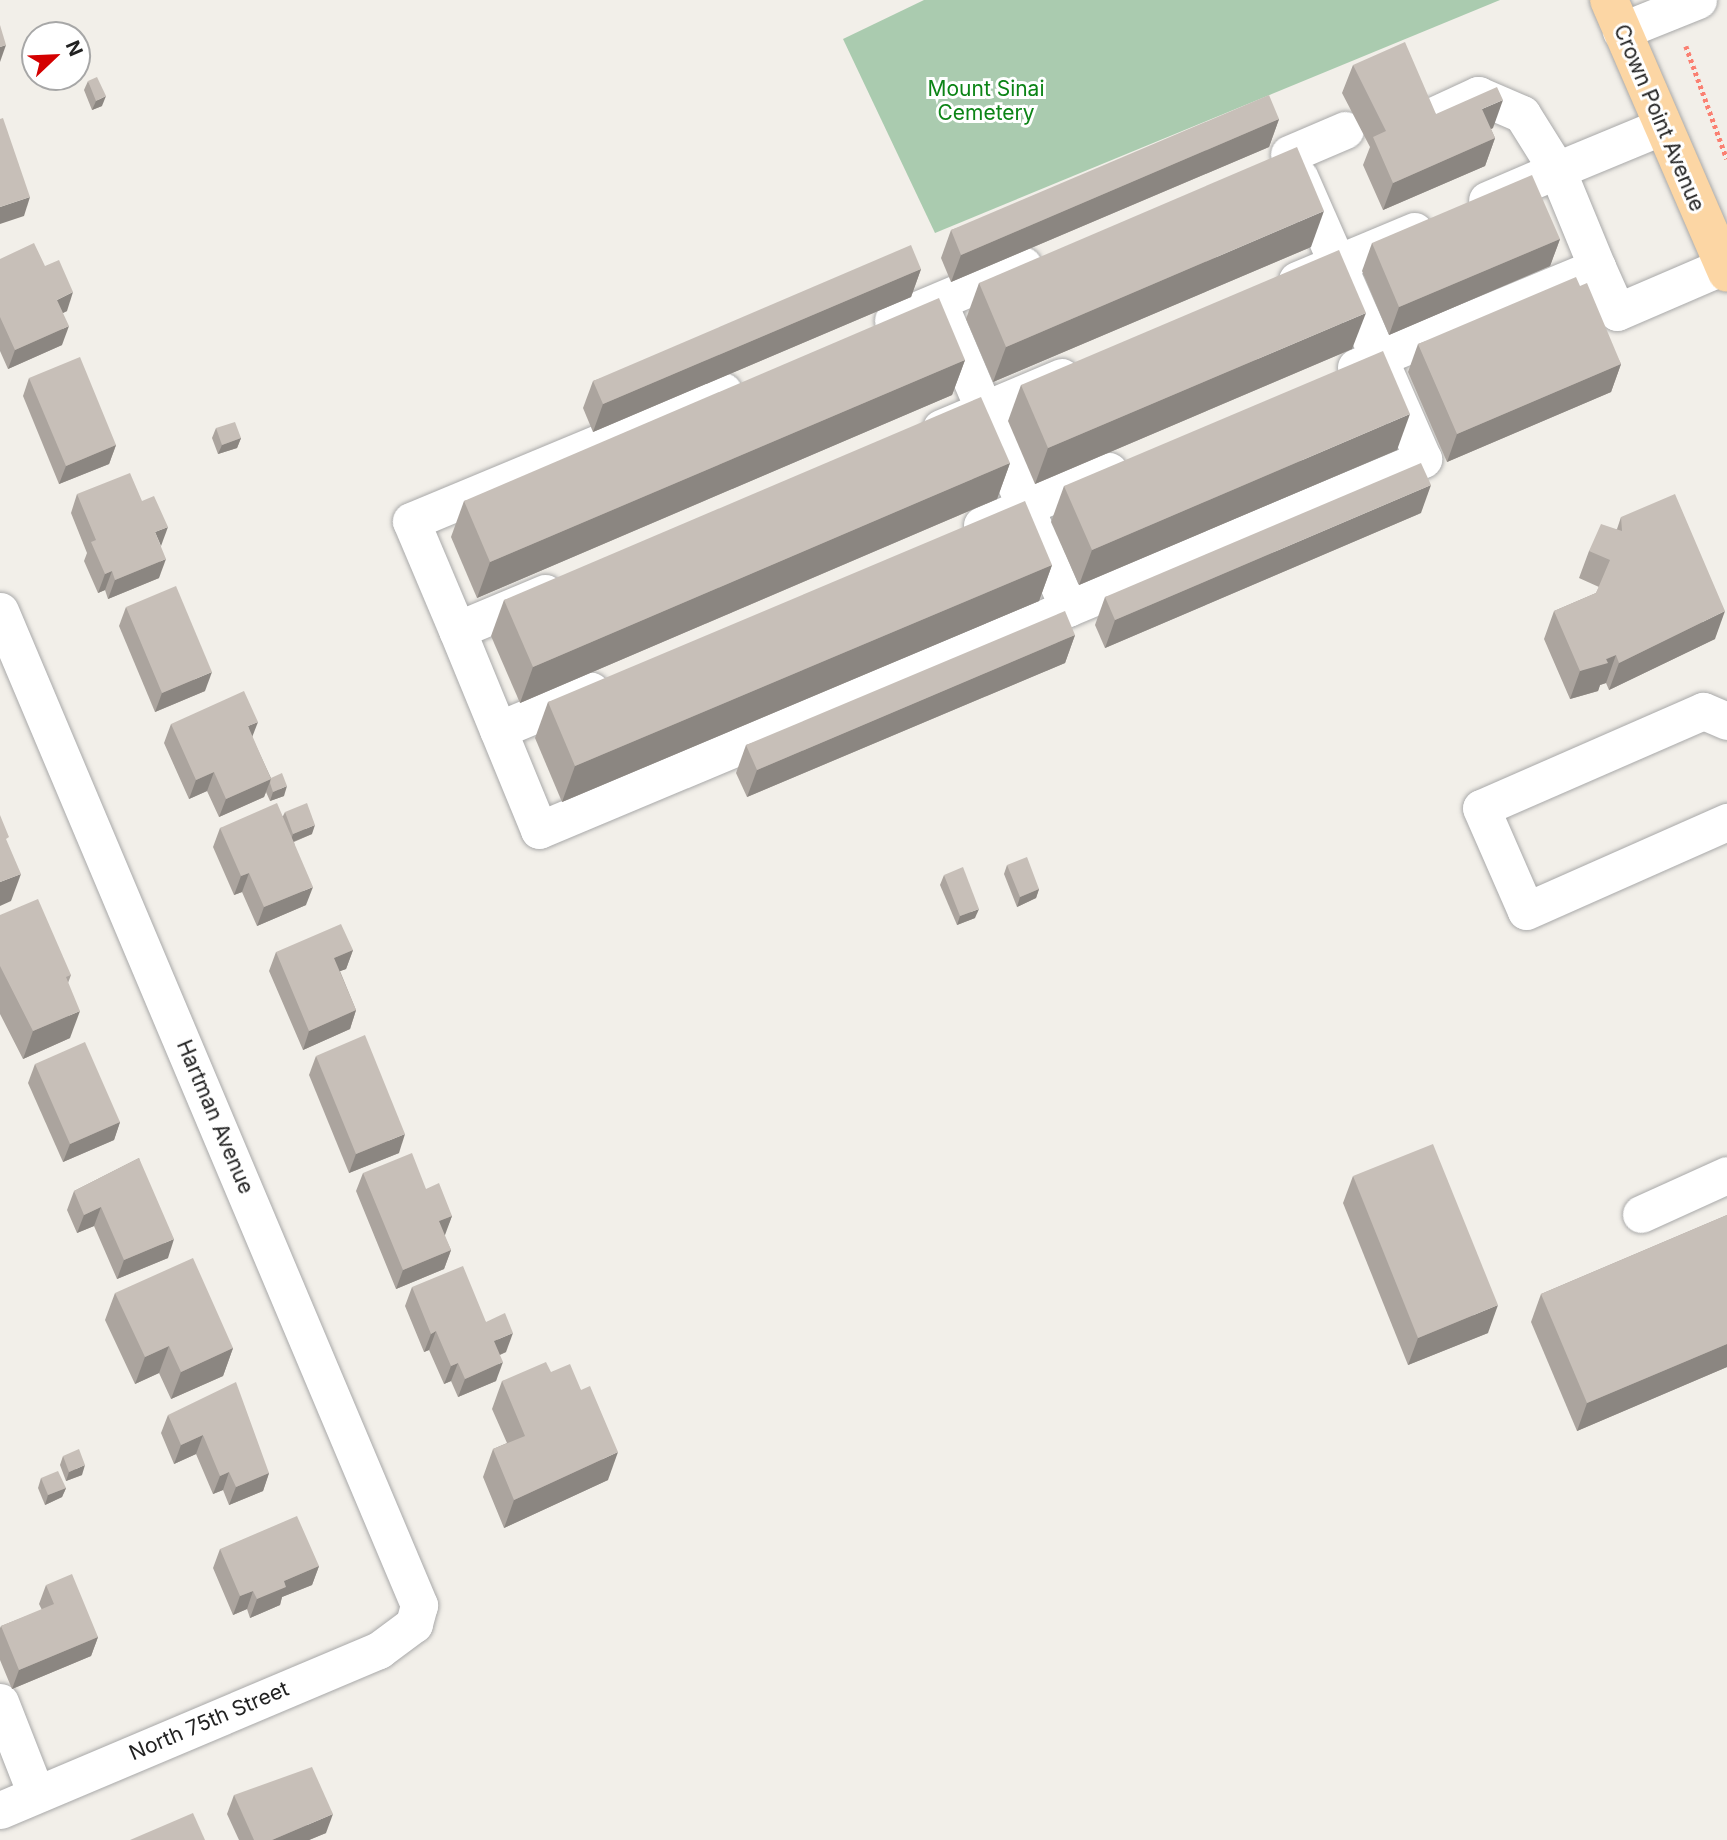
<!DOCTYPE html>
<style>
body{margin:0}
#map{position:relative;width:1727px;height:1840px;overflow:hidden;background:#f2efe9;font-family:Inter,sans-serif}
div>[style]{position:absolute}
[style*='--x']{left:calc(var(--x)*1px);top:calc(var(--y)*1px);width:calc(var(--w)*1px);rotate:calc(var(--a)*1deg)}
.cemetery>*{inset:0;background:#aacbaf}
.path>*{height:4.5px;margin-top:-2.25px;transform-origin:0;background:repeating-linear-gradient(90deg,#fa8072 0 3.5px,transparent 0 7px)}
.roads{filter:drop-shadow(0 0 2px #a9a9a9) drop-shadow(0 0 2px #a9a9a9)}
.minor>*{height:37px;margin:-18.5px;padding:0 18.5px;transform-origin:18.5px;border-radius:18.5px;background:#fff}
.major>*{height:38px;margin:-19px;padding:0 19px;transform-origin:19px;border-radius:19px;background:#fcd6a4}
.wall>*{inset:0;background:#aba49e}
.shaded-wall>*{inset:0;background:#8b8681}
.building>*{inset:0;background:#c7bfb8}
span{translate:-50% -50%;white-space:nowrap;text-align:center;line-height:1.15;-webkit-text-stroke:6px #fff;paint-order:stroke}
.park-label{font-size:21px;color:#0c8416}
.street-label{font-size:21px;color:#222}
.north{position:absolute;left:21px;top:21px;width:70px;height:70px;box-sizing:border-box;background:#fff;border:2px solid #a7a7a7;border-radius:50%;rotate:67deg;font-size:19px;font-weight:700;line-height:28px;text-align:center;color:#222}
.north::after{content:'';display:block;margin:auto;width:24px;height:32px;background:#d40000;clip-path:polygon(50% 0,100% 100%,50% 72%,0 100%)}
</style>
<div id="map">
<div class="cemetery">
<i style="clip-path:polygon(924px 0,1500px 0,935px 233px,843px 39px)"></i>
</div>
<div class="path">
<i style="--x:1686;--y:46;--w:120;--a:70.1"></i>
</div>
<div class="roads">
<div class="minor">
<i style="--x:1621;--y:31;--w:83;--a:-21.9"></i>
<i style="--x:1430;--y:117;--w:53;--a:-24.6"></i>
<i style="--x:1478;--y:95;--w:48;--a:23.4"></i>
<i style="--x:1522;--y:114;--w:66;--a:58"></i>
<i style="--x:1557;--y:170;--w:76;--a:156.8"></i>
<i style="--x:1663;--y:126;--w:115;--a:157.5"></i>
<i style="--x:1557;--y:170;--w:105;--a:67.6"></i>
<i style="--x:1597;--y:267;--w:49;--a:66"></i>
<i style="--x:1617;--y:312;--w:116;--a:-23.3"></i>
<i style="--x:1289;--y:154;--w:61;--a:-23.2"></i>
<i style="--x:1297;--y:280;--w:127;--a:-22.7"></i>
<i style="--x:945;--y:318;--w:315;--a:67"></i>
<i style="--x:893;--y:320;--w:141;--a:-22.9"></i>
<i style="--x:1356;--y:367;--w:261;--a:-22.5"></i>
<i style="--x:941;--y:428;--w:131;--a:-22.9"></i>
<i style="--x:982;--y:525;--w:138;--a:-23"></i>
<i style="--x:545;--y:593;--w:95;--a:157.2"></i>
<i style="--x:457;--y:630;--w:216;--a:67.7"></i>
<i style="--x:539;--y:830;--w:959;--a:-22.77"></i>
<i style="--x:1423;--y:459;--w:308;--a:-113.7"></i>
<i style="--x:0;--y:611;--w:1079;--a:67.14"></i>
<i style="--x:419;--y:1605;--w:20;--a:105"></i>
<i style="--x:414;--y:1624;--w:44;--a:143.4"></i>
<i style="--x:379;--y:1650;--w:411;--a:157.1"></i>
<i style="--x:457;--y:630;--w:118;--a:-112.9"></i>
<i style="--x:411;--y:521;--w:338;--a:-22.6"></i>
<i style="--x:1727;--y:721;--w:26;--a:-157"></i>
<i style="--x:1703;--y:711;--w:242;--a:156.4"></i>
<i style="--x:1481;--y:808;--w:112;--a:66.4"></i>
<i style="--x:1526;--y:911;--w:220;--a:-23.9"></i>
<i style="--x:498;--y:730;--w:101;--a:-22.8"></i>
<i style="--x:1641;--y:1214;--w:94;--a:-24.4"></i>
<i style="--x:0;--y:1702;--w:99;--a:68.6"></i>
</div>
<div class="major">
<i style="--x:1609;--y:0;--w:297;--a:66.6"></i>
</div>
</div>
<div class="wall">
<i style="clip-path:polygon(1353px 65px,1436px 114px,1493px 128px,1491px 129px,1495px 138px,1485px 166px,1383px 210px,1363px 165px,1370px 147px,1342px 93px)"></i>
<i style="clip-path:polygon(88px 81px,102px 106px,92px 110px,84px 90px)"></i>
<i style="clip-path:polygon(1279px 119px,1269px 147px,951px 282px,941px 258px,951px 230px)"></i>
<i style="clip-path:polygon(1560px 239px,1550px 266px,1389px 335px,1362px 271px,1372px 243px)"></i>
<i style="clip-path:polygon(1311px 247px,993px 382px,966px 319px,979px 283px)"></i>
<i style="clip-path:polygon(0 259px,67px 311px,63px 313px,62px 345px,8px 369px,0 351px)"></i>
<i style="clip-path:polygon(921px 269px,911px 297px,593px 432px,583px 408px,593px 381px)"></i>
<i style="clip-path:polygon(1580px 286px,1621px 364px,1611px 392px,1447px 462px,1408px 372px,1418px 344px)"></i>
<i style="clip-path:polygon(1352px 349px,1035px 484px,1008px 421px,1021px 385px)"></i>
<i style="clip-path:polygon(965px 360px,952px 395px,477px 598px,451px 537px,464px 501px)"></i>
<i style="clip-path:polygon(29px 378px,116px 445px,109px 464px,59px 484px,23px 396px)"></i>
<i style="clip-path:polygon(216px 428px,241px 438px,237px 448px,218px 454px,212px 438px)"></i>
<i style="clip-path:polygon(1397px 450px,1079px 585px,1051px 522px,1064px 486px)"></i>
<i style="clip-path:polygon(1010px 463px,997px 499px,520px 703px,491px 636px,504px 600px)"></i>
<i style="clip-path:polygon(77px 494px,161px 546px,159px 578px,108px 599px,105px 590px,98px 593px,84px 561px,87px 553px,71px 513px)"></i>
<i style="clip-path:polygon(1421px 513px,1105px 648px,1095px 625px,1105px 597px)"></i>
<i style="clip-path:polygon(1621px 517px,1715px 639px,1609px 690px,1606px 683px,1600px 685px,1598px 691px,1570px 699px,1544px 639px,1554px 611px,1596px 593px,1599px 587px,1579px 578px,1589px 551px,1617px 529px)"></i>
<i style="clip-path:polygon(1052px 565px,1039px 601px,562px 802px,535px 738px,548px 702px)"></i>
<i style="clip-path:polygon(126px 607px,205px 691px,155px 712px,119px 626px)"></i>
<i style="clip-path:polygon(1075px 635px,1065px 663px,747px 797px,736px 773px,746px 745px)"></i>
<i style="clip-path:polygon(171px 724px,252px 737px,271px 778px,284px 796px,270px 801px,266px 792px,264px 797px,219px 817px,207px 791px,189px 799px,164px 743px)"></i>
<i style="clip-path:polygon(285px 812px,312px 834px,294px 842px,306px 905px,257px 926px,242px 892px,234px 895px,213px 847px,220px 828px,283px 816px)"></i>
<i style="clip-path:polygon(1007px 865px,1039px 889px,1036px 898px,1017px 907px,1004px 874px)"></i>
<i style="clip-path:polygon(944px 875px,975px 918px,957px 925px,940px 885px)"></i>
<i style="clip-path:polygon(0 915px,71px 975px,68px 983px,70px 1038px,23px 1059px,0 1014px)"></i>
<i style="clip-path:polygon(353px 950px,346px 969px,340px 971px,356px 1010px,350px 1029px,303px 1050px,269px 971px,276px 952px)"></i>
<i style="clip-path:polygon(316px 1056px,399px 1153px,349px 1173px,309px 1075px)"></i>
<i style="clip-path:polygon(35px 1064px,120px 1122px,114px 1140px,63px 1162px,28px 1083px)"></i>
<i style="clip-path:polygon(139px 1158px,168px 1258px,117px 1279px,94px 1226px,77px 1233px,67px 1210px,74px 1191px)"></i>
<i style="clip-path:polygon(363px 1173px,426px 1189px,452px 1216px,444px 1235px,451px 1250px,444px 1269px,396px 1289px,356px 1191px)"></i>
<i style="clip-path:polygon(1353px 1176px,1488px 1333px,1408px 1365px,1343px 1203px)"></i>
<i style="clip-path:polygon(1727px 1215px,1727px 1367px,1577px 1431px,1531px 1322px,1541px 1294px)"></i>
<i style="clip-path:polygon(412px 1287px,486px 1322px,506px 1352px,500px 1355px,496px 1381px,458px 1397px,451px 1381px,444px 1384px,429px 1350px,424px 1352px,405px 1306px)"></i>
<i style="clip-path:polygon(115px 1293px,233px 1348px,223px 1376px,171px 1399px,159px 1373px,135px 1384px,105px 1320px)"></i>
<i style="clip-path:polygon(551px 1372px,581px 1390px,608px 1480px,504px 1528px,483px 1477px,493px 1449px,507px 1443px,492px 1409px,502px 1381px)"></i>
<i style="clip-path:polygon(168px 1415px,269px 1473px,263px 1491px,229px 1505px,223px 1490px,213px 1494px,196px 1454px,174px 1464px,161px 1433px)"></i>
<i style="clip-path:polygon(63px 1456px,82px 1475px,66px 1481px,60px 1465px)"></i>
<i style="clip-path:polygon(41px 1478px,66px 1488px,62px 1497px,45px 1505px,38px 1488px)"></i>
<i style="clip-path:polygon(220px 1549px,319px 1566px,312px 1585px,282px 1597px,280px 1605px,250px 1618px,247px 1609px,233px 1615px,213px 1568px)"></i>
<i style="clip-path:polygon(46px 1585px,98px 1637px,91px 1656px,12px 1689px,0 1660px,0 1628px,1px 1626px,42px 1610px,39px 1604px)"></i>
<i style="clip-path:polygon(234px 1795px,326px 1833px,309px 1840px,239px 1840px,227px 1814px)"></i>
</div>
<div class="shaded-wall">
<i style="clip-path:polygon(6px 45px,0 62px,0 47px)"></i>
<i style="clip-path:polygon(106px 96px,102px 106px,92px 110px,96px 101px)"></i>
<i style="clip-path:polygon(1503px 100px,1493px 128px,1472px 137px,1482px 109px)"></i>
<i style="clip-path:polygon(1279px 119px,1269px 147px,951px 282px,961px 255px)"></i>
<i style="clip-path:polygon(1495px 138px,1485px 166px,1383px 210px,1393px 183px)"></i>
<i style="clip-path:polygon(30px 197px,24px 216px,0 224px,0 207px)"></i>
<i style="clip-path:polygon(1324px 211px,1311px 247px,993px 382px,1006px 347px)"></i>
<i style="clip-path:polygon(1560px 239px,1550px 266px,1389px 335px,1399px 307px)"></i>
<i style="clip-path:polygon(921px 269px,911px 297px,593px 432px,603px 404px)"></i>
<i style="clip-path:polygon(73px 292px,67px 311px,50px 319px,57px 300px)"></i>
<i style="clip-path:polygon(1366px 313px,1352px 349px,1035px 484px,1048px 448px)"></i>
<i style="clip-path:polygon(69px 326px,62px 345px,8px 369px,15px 350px)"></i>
<i style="clip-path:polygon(965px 360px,952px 395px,477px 598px,490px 562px)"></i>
<i style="clip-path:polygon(1621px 364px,1611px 392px,1447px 462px,1457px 434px)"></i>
<i style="clip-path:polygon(1410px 414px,1397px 450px,1079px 585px,1092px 550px)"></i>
<i style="clip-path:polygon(241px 438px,237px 448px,218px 454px,222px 445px)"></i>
<i style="clip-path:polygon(116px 445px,109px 464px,59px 484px,66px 466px)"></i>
<i style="clip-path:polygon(1010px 463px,997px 499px,520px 703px,533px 667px)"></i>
<i style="clip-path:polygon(1431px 485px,1421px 513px,1105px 648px,1115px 620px)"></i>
<i style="clip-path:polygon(168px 527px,161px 546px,155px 532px)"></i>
<i style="clip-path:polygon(166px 559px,159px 578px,108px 599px,115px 580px)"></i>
<i style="clip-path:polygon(1052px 565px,1039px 601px,562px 802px,575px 766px)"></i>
<i style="clip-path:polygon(112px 571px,105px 590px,98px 593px,105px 574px)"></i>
<i style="clip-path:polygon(1725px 611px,1715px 639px,1609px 690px,1619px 663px)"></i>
<i style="clip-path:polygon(1075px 635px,1065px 663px,747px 797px,757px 770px)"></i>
<i style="clip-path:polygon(1616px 655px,1606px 683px,1600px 685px,1598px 691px,1570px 699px,1580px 671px)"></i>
<i style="clip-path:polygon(212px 672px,205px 691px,155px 712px,162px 693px)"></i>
<i style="clip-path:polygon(258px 722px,251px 740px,248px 726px)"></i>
<i style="clip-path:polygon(214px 772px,207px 791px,189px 799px,196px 780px)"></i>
<i style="clip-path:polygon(271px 779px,264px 797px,219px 817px,226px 799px)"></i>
<i style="clip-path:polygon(287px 786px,284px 796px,270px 801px,273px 792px)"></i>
<i style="clip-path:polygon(315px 825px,312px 834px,290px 843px,293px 834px)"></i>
<i style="clip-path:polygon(249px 873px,242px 892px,234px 895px,241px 876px)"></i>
<i style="clip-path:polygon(21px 874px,11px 901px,0 906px,0 882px)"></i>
<i style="clip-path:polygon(313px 887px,306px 905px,257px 926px,264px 907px)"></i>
<i style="clip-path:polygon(1039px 889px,1036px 898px,1017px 907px,1020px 897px)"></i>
<i style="clip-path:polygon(979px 909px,975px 918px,957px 925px,960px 916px)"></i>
<i style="clip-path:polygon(353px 950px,346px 969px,327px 976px,334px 958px)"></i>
<i style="clip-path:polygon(356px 1010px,350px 1029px,303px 1050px,309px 1031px)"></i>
<i style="clip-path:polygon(80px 1011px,70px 1038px,23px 1059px,33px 1031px)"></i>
<i style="clip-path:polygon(120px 1122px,114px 1140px,63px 1162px,70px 1144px)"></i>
<i style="clip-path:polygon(405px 1134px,399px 1153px,349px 1173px,356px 1154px)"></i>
<i style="clip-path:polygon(101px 1207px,94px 1226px,77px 1233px,84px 1215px)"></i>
<i style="clip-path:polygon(452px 1216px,445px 1235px,432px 1240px,439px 1221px)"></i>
<i style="clip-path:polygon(174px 1239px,168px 1258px,117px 1279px,124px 1260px)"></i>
<i style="clip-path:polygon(451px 1250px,444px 1269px,396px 1289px,403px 1270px)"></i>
<i style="clip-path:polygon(1498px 1305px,1488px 1333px,1408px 1365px,1418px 1338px)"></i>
<i style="clip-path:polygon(436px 1331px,429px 1350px,424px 1352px,431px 1334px)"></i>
<i style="clip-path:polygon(513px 1333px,506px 1352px,487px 1360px,494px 1341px)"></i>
<i style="clip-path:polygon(1727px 1344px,1727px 1367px,1577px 1431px,1587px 1403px)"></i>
<i style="clip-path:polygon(169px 1346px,159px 1373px,135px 1384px,145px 1357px)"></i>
<i style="clip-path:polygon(233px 1348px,223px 1376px,171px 1399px,181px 1372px)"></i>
<i style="clip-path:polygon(503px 1362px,496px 1381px,458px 1397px,465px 1379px)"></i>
<i style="clip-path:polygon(458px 1363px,451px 1381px,444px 1384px,451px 1366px)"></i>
<i style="clip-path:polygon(203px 1435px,196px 1454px,174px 1464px,181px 1445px)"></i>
<i style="clip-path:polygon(618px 1452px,608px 1480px,504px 1528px,514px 1500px)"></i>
<i style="clip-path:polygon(85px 1465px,82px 1475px,66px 1481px,69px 1472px)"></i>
<i style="clip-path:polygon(229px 1472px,223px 1490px,213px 1494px,220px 1476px)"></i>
<i style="clip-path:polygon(269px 1473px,263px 1491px,229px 1505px,236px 1487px)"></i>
<i style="clip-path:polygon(66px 1488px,62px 1497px,45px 1505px,48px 1495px)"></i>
<i style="clip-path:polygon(319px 1566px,312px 1585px,282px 1597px,280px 1605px,250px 1618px,257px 1599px,284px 1581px)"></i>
<i style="clip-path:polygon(253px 1591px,247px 1609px,233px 1615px,240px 1596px)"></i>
<i style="clip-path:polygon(98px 1637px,91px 1656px,12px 1689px,19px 1670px)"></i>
<i style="clip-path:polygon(333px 1814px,326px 1833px,309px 1840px,272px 1840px)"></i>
</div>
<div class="building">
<i style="clip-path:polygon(0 25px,6px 45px,0 47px)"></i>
<i style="clip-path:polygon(1405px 42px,1436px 114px,1497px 87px,1503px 100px,1482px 109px,1495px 138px,1393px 183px,1373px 137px,1386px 131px,1353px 65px)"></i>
<i style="clip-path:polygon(97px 77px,106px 96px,96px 101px,88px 81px)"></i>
<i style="clip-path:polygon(1269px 95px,1279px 119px,961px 255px,951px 230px)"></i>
<i style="clip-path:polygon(3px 118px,30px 197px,0 207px,0 119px)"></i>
<i style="clip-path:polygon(1297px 147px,1324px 211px,1006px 347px,979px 283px)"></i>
<i style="clip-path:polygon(1532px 175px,1560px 239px,1399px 307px,1372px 243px)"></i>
<i style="clip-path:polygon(34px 243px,45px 266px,59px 260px,73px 292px,57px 300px,69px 326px,15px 350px,0 317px,0 259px)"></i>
<i style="clip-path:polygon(911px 245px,921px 269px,603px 404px,593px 381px)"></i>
<i style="clip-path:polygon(1339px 250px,1366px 313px,1048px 448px,1021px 385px)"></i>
<i style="clip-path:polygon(1576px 277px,1580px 286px,1587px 283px,1621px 364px,1457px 434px,1418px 344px)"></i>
<i style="clip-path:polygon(939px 298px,965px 360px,490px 562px,464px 501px)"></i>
<i style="clip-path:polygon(1383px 351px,1410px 414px,1092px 550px,1064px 486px)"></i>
<i style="clip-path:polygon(80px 357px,116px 445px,66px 466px,29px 378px)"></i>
<i style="clip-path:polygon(981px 397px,1010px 463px,533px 667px,504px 600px)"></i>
<i style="clip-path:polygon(235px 422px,241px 438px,222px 445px,216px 428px)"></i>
<i style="clip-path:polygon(1421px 463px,1431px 485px,1115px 620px,1105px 597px)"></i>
<i style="clip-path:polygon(130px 473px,142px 501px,154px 496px,168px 527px,155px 532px,166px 559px,115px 580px,112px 571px,105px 574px,91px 542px,96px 540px,77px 494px)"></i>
<i style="clip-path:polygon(1675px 494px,1725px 611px,1619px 663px,1616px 655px,1606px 659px,1608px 663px,1580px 671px,1554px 611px,1596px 593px,1610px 560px,1589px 551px,1601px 524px,1622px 531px,1621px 517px)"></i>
<i style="clip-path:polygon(1025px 501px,1052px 565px,575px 766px,548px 702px)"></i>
<i style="clip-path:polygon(176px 586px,212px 672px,162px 693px,126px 607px)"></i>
<i style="clip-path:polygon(1065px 611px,1075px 635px,757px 770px,746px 745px)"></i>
<i style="clip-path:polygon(244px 691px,258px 722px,248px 726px,271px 779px,226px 799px,214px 772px,196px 780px,171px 724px)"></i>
<i style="clip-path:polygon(282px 773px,287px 786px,273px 792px,270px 783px,271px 778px)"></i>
<i style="clip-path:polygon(277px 803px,313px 887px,264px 907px,249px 873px,241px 876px,220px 828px)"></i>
<i style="clip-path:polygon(307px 803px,315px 825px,293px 834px,285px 812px)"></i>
<i style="clip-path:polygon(0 815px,9px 837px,6px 839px,21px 874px,0 882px)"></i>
<i style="clip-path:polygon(1027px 857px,1039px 889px,1020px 897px,1007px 865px)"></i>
<i style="clip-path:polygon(963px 867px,979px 909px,960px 916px,944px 875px)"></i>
<i style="clip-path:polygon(38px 899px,71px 975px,66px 977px,80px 1011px,33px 1031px,0 966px,0 915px)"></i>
<i style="clip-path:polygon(341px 924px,353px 950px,334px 958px,356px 1010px,309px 1031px,276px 952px)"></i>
<i style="clip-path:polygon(365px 1035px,405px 1134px,356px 1154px,316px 1056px)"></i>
<i style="clip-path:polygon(85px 1042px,120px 1122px,70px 1144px,35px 1064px)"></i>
<i style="clip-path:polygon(1433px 1144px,1498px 1305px,1418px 1338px,1353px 1176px)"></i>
<i style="clip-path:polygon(412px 1153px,426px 1189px,439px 1183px,452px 1216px,439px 1221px,451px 1250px,403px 1270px,363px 1173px)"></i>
<i style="clip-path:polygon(139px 1158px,174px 1239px,124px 1260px,101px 1207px,84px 1215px,74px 1191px)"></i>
<i style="clip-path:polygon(1727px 1215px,1727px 1344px,1587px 1403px,1541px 1294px)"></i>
<i style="clip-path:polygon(193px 1258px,233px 1348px,181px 1372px,169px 1346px,145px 1357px,115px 1293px)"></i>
<i style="clip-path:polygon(463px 1266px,486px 1322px,505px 1313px,513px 1333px,494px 1341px,503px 1362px,465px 1379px,458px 1363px,451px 1366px,436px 1331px,431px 1334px,412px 1287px)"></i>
<i style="clip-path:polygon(546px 1362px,551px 1372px,570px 1364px,581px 1390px,590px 1386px,618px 1452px,514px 1500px,493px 1449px,525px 1436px,502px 1381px)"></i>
<i style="clip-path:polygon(236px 1382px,269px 1473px,236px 1487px,229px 1472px,220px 1476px,203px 1435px,181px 1445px,168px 1415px)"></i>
<i style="clip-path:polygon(79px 1449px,85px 1465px,69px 1472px,63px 1456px)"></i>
<i style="clip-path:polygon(58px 1471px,66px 1488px,48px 1495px,41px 1478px)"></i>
<i style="clip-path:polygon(297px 1516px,319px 1566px,284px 1581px,286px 1587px,257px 1599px,253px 1591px,240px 1596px,220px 1549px)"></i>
<i style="clip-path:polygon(72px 1574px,98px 1637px,19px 1670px,1px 1626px,54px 1604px,46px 1585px)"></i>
<i style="clip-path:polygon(312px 1767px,333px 1814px,272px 1840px,254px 1840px,234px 1795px)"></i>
<i style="clip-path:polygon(193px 1813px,205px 1840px,130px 1840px)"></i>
</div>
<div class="park-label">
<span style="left:986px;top:101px">Mount Sinai<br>Cemetery</span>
</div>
<div class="street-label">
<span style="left:1659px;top:118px;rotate:67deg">Crown Point Avenue</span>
<span style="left:215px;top:1117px;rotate:67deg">Hartman Avenue</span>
<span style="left:209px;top:1721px;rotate:-23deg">North 75th Street</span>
</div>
<div class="north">N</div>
</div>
